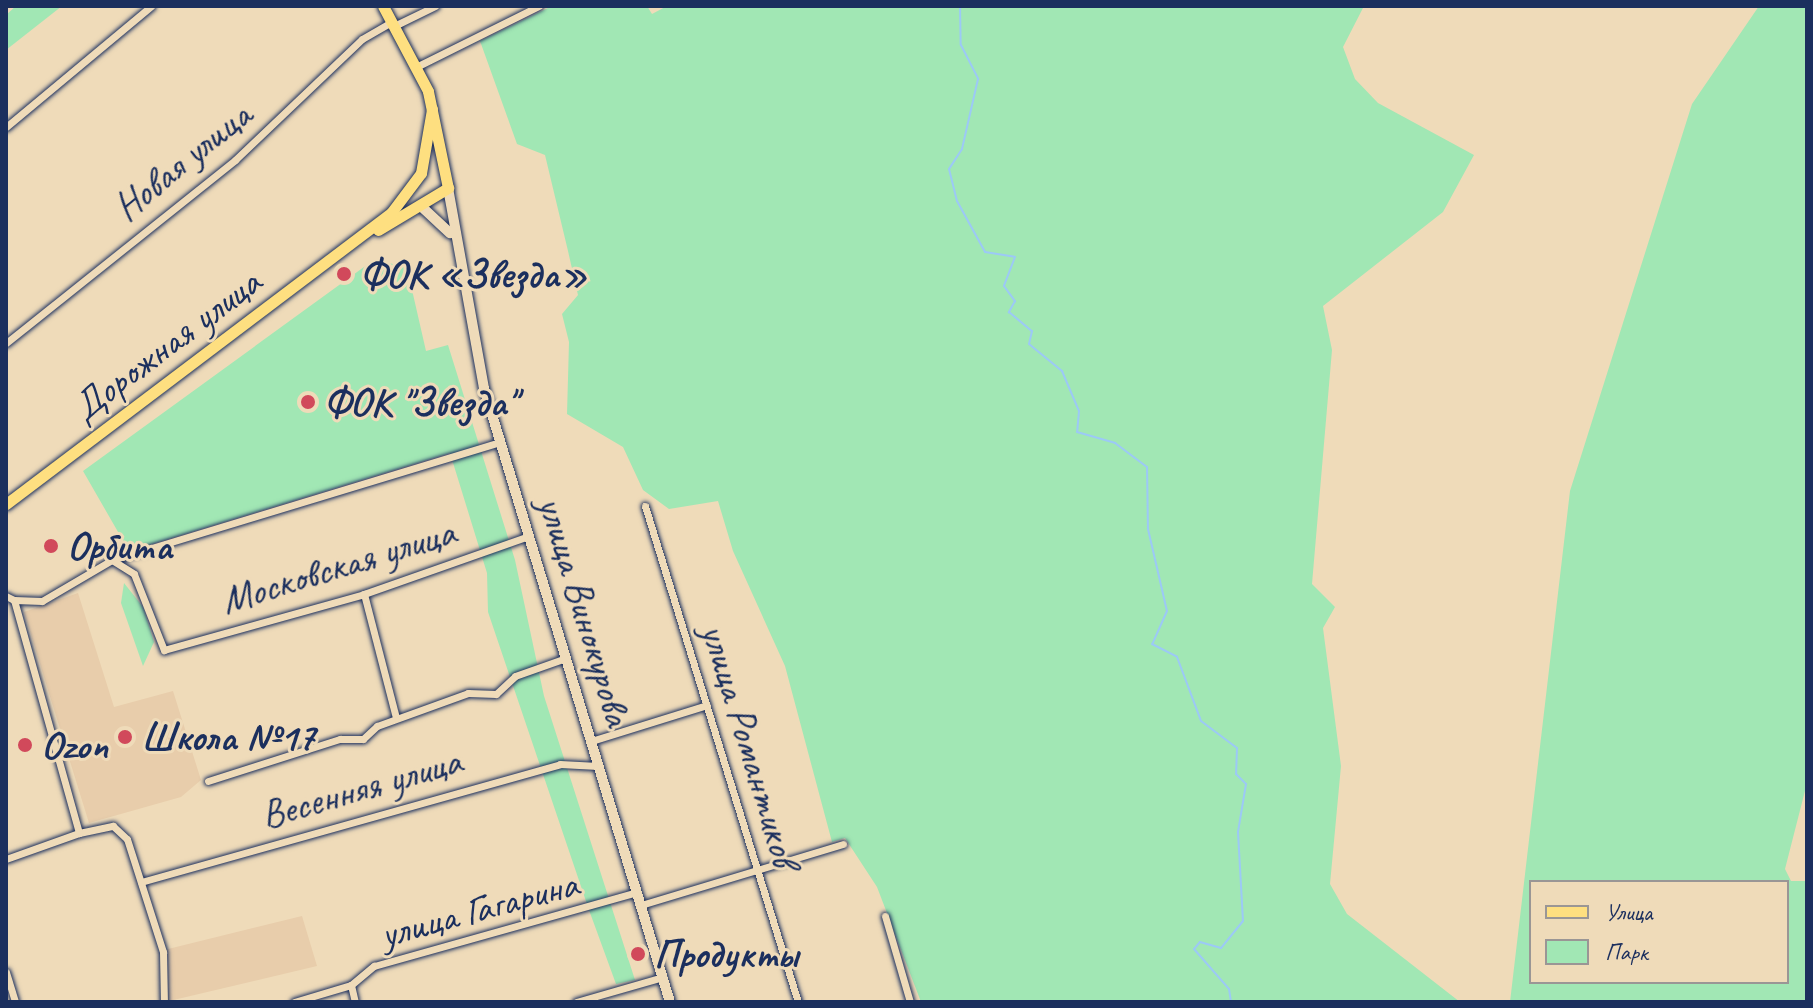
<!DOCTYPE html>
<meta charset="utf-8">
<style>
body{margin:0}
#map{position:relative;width:1813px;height:1008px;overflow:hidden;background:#efdbb9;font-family:Caveat,sans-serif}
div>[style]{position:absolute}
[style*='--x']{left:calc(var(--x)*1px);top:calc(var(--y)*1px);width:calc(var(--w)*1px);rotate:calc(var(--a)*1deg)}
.built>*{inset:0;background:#e8cdab}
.green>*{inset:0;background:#a1e7b4}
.stream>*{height:2px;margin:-1px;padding:0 1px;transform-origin:1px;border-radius:1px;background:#9cc9f6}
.roads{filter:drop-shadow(0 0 2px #1b2f5e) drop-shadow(0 0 2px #1b2f5e)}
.street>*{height:7px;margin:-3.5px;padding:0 3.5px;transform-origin:3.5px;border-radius:3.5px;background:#efdbb9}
.secondary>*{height:10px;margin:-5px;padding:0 5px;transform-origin:5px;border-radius:5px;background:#efdbb9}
.primary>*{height:11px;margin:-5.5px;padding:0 5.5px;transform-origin:5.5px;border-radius:5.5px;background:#fedf80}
.dots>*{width:22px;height:22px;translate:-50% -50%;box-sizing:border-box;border:4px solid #efdbb9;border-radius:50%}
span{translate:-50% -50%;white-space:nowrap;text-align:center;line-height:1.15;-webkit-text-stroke:6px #efdbb9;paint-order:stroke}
.street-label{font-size:40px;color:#1b2f5e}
.poi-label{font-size:40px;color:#1b2f5e;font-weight:700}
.left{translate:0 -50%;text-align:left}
.frame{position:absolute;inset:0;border:8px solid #1b2f5e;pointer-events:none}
.legend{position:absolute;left:1529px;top:880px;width:260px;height:104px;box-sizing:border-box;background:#efdbb9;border:2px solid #9a9695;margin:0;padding:10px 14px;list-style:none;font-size:24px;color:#1b2f5e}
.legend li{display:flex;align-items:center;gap:16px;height:40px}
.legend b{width:40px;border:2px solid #9a9695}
</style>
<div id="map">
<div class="built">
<i style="clip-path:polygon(78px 593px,114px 707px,173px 691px,201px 780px,181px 797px,89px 823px,24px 612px)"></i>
<i style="clip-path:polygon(302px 916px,317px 966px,165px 1002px,164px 950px)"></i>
</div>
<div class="green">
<i style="clip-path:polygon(16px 6px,62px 6px,6px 50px,6px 15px)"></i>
<i style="clip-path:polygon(552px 6px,647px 6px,652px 14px,667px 6px,1364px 6px,1343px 47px,1355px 79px,1378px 103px,1474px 155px,1443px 212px,1323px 306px,1332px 350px,1312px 584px,1335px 607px,1323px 628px,1341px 766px,1330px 884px,1347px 914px,1460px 1002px,921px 1002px,877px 887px,845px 838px,832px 842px,785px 666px,733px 551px,718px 501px,669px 509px,643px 490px,623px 447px,567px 414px,569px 342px,562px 314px,578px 295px,568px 251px,545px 155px,517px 144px,480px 41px)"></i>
<i style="clip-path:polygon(evenodd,1759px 6px,1807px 6px,1807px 783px,1785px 869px,1791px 881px,1807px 881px,1807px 1002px,1510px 1002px,1570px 491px,1692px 104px,1759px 6px,1787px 882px,1787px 982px,1531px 982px,1531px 882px,1787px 882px)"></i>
<i style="clip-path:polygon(375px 259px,407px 268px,426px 351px,448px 345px,515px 560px,544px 696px,635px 980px,616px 984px,589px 910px,488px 612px,487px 573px,450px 453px,129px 551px,83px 471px)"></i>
<i style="clip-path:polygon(124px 583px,143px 607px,154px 642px,143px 666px,121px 603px)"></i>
</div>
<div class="stream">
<i style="--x:960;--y:6;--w:39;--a:89"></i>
<i style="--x:961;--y:45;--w:38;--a:63"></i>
<i style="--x:978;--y:79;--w:72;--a:102.9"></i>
<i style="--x:962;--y:149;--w:24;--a:123"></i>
<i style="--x:949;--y:169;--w:33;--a:76"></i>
<i style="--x:957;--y:201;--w:58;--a:61.2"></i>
<i style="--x:985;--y:252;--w:30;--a:9"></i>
<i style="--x:1015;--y:257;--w:31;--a:111"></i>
<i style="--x:1004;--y:286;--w:19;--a:54"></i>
<i style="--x:1015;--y:301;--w:13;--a:119"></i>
<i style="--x:1009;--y:312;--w:30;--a:40"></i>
<i style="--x:1032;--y:331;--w:13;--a:103"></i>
<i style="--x:1029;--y:344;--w:43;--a:39.3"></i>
<i style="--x:1062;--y:371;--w:43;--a:67"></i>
<i style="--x:1079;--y:411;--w:21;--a:95"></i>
<i style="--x:1077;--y:432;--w:40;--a:16"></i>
<i style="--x:1115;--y:443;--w:40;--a:37"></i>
<i style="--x:1147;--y:467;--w:62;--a:89.1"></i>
<i style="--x:1148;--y:529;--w:84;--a:77"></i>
<i style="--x:1167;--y:611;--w:36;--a:114"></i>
<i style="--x:1152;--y:644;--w:28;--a:27"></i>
<i style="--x:1177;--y:657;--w:68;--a:69.4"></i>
<i style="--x:1201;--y:721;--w:45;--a:36.9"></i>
<i style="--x:1237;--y:748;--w:26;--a:92"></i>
<i style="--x:1236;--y:774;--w:14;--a:45"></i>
<i style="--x:1246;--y:784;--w:49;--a:99.5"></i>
<i style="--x:1238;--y:832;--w:89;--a:86.8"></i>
<i style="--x:1243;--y:921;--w:35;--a:129"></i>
<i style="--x:1221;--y:948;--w:22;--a:-164"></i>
<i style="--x:1200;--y:942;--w:9;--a:131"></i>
<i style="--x:1194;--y:949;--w:53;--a:48.8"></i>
<i style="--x:1229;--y:989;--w:13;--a:81"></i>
</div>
<div class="roads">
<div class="street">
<i style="--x:394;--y:26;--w:46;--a:-26"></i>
<i style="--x:418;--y:66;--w:135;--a:-26.4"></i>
<i style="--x:6;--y:127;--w:189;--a:-39.8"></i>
<i style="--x:6;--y:343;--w:293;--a:-38.6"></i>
<i style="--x:235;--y:160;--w:175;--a:-43.6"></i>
<i style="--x:362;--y:39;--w:34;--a:-30"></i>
<i style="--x:645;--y:506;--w:519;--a:72.86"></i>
<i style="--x:112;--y:560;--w:406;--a:-16.9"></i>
<i style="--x:364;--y:594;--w:128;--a:75.5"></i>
<i style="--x:6;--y:596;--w:9;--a:27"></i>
<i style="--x:14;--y:600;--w:242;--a:74.4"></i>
<i style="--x:79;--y:833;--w:35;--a:-12"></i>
<i style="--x:113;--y:826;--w:19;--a:43"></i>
<i style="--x:127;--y:839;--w:119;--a:72.3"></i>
<i style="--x:163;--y:952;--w:50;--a:88.9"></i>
<i style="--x:14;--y:600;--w:28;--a:2"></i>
<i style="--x:42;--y:601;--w:81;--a:-30.4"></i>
<i style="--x:112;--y:560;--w:26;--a:32"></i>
<i style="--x:134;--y:574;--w:82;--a:68.5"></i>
<i style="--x:164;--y:650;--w:208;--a:-15.6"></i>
<i style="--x:364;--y:594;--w:175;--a:-19.4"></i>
<i style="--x:591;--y:741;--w:121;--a:-17.2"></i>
<i style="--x:208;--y:781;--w:139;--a:-17.7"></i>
<i style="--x:340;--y:739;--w:23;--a:0"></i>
<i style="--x:363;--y:739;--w:19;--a:-43"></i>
<i style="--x:377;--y:726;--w:97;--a:-19.9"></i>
<i style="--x:468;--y:693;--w:28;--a:2"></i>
<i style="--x:496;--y:694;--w:26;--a:-43"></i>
<i style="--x:515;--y:676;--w:54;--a:-19.4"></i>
<i style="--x:6;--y:859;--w:77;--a:-19.6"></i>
<i style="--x:141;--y:882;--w:435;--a:-15.7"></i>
<i style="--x:560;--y:764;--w:38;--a:3"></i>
<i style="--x:641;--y:905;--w:211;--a:-16.8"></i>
<i style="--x:885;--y:916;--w:90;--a:73.8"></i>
<i style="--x:6;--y:972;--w:31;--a:73"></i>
<i style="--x:351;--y:985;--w:17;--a:77"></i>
<i style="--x:294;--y:1002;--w:59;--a:-16.6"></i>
<i style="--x:351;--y:985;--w:30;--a:-40"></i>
<i style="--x:374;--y:966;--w:273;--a:-15.7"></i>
<i style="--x:576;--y:1002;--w:91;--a:-16"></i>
</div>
<div class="secondary">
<i style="--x:448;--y:188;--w:203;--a:79.8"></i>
<i style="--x:484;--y:388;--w:642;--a:73.15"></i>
<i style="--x:423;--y:208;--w:37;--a:43"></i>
</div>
<div class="primary">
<i style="--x:378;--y:230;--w:82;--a:-31"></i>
<i style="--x:448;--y:188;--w:99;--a:-101.7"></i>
<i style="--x:428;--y:91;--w:96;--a:-117.9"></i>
<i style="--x:6;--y:504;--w:483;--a:-37.1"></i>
<i style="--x:391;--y:213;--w:50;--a:-53.1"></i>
<i style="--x:421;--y:173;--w:65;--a:-80.2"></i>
</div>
</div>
<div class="dots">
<i style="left:344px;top:274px;background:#d1495b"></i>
<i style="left:308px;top:402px;background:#d1495b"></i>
<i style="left:51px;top:546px;background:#d1495b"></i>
<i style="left:125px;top:737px;background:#d1495b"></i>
<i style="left:25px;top:745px;background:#d1495b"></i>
<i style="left:638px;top:954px;background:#d1495b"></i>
</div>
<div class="street-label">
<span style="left:182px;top:161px;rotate:-39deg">Новая улица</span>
<span style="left:166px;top:345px;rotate:-37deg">Дорожная улица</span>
<span style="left:338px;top:566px;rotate:-17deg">Московская улица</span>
<span style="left:585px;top:611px;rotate:73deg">улица Винокурова</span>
<span style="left:750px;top:745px;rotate:73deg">улица Романтиков</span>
<span style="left:361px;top:788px;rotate:-16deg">Весенняя улица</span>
<span style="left:479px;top:909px;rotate:-15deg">улица Гагарина</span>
</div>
<div class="poi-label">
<span class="left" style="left:360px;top:274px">ФОК «Звезда»</span>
<span class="left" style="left:324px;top:402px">ФОК "Звезда"</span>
<span class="left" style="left:67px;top:546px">Орбита</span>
<span class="left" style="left:141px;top:737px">Школа №17</span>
<span class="left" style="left:41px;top:745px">Ozon</span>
<span class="left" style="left:654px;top:954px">Продукты</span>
</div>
<div class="frame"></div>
<ul class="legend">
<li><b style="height:10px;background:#fedf80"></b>Улица</li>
<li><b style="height:22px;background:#a1e7b4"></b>Парк</li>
</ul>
</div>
